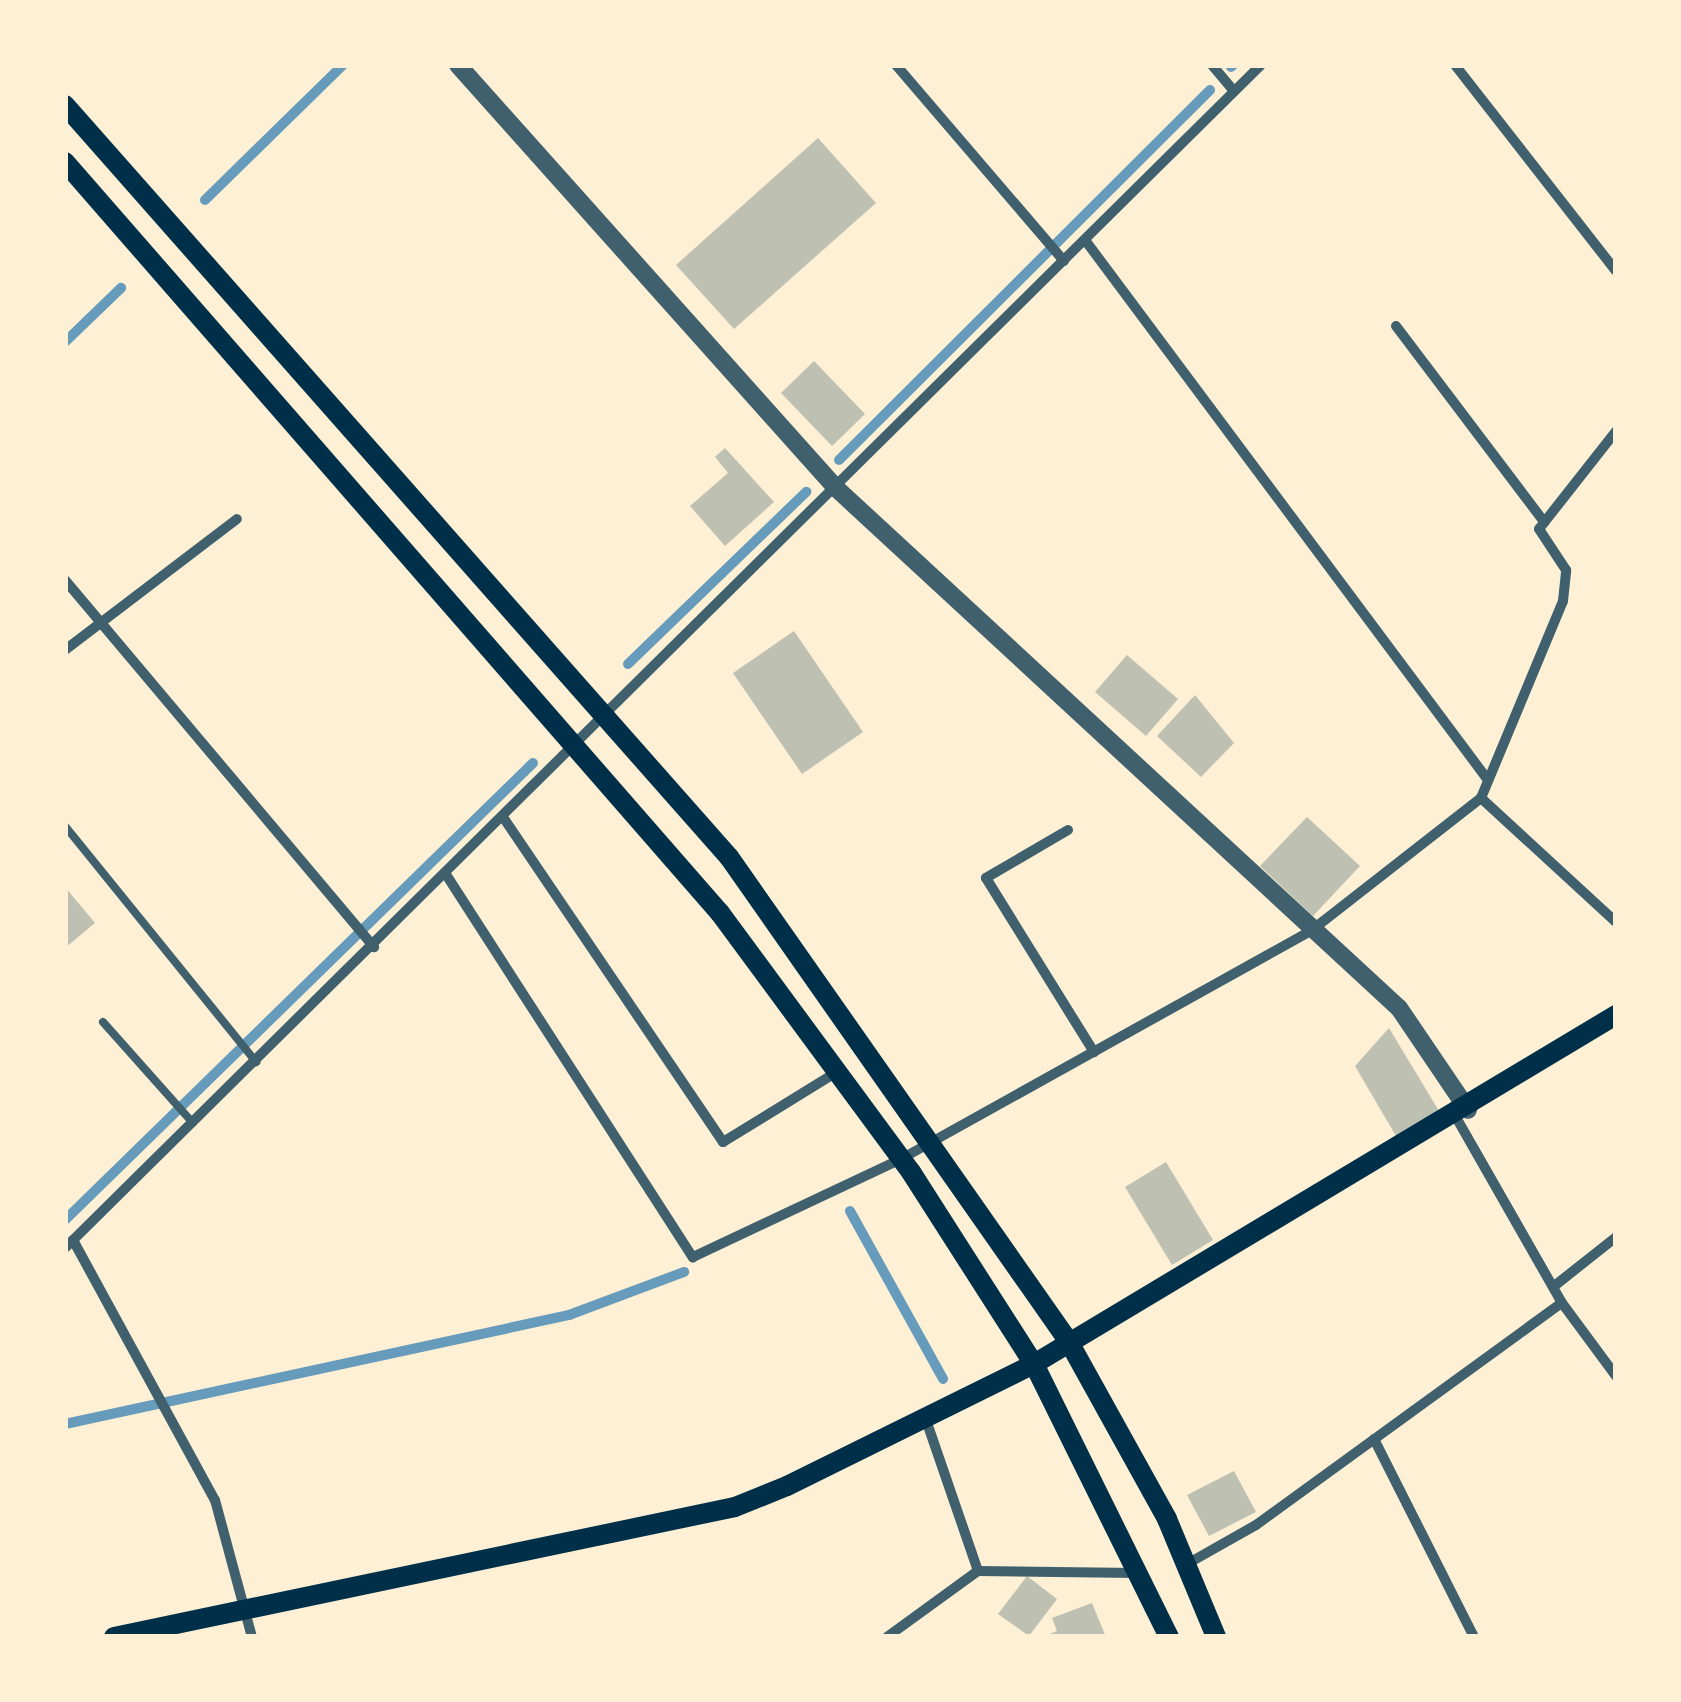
<!DOCTYPE html>
<style>
body{margin:0}
#map{position:relative;width:1681px;height:1702px;overflow:hidden;background:#fdf0d5;font-family:"Work Sans",sans-serif}
div>[style]{position:absolute}
[style*='--x']{left:calc(var(--x)*1px);top:calc(var(--y)*1px);width:calc(var(--w)*1px);rotate:calc(var(--a)*1deg)}
.stream>*{height:10px;margin:-5px;padding:0 5px;transform-origin:5px;border-radius:5px;background:#669bbc}
.building>*{inset:0;background:#bec0b2}
.service>*{height:8px;margin:-4px;padding:0 4px;transform-origin:4px;border-radius:4px;background:#3f606c}
.minor>*{height:10px;margin:-5px;padding:0 5px;transform-origin:5px;border-radius:5px;background:#3f606c}
.tertiary>*{height:18px;margin:-9px;padding:0 9px;transform-origin:9px;border-radius:9px;background:#3f606c}
.secondary>*{height:20px;margin:-10px;padding:0 10px;transform-origin:10px;border-radius:10px;background:#003049}
span{translate:-50% -50%;white-space:nowrap;text-align:center;line-height:1.15;-webkit-text-stroke:8px #fdf0d5;paint-order:stroke}
.frame{position:absolute;inset:0;border:68px solid #fdf0d5;pointer-events:none}
</style>
<div id="map">
<div class="stream">
<i style="--x:1231;--y:67;--w:3;--a:-45"></i>
<i style="--x:205;--y:200;--w:193;--a:-44.4"></i>
<i style="--x:65;--y:342;--w:78;--a:-44"></i>
<i style="--x:839;--y:460;--w:524;--a:-44.92"></i>
<i style="--x:628;--y:664;--w:248;--a:-44"></i>
<i style="--x:850;--y:1211;--w:192;--a:61"></i>
<i style="--x:65;--y:1220;--w:654;--a:-44.32"></i>
<i style="--x:65;--y:1424;--w:516;--a:-12.2"></i>
<i style="--x:569;--y:1315;--w:123;--a:-20.5"></i>
</div>
<div class="building">
<i style="clip-path:polygon(818px 138px,876px 203px,734px 329px,676px 265px)"></i>
<i style="clip-path:polygon(814px 361px,865px 414px,832px 446px,781px 393px)"></i>
<i style="clip-path:polygon(725px 448px,774px 502px,725px 546px,690px 506px,728px 473px,715px 457px)"></i>
<i style="clip-path:polygon(794px 631px,863px 732px,802px 774px,733px 673px)"></i>
<i style="clip-path:polygon(1127px 655px,1178px 699px,1146px 736px,1095px 692px)"></i>
<i style="clip-path:polygon(1195px 695px,1234px 743px,1201px 777px,1157px 736px)"></i>
<i style="clip-path:polygon(1307px 817px,1360px 866px,1313px 916px,1260px 866px)"></i>
<i style="clip-path:polygon(65px 887px,95px 923px,65px 948px)"></i>
<i style="clip-path:polygon(1389px 1028px,1439px 1111px,1396px 1136px,1355px 1066px)"></i>
<i style="clip-path:polygon(1166px 1162px,1213px 1240px,1172px 1265px,1125px 1187px)"></i>
<i style="clip-path:polygon(1234px 1471px,1256px 1512px,1209px 1536px,1187px 1495px)"></i>
<i style="clip-path:polygon(1027px 1576px,1057px 1599px,1029px 1636px,998px 1614px)"></i>
<i style="clip-path:polygon(1092px 1603px,1106px 1637px,1043px 1637px,1057px 1631px,1052px 1618px)"></i>
</div>
<div class="service">
<i style="--x:65;--y:826;--w:304;--a:51"></i>
<i style="--x:103;--y:1022;--w:135;--a:48.3"></i>
</div>
<div class="minor">
<i style="--x:896;--y:65;--w:258;--a:49.4"></i>
<i style="--x:1212;--y:65;--w:34;--a:50"></i>
<i style="--x:1455;--y:65;--w:261;--a:52"></i>
<i style="--x:1085;--y:240;--w:674;--a:53.27"></i>
<i style="--x:1396;--y:326;--w:246;--a:52.9"></i>
<i style="--x:65;--y:580;--w:480;--a:49.9"></i>
<i style="--x:65;--y:650;--w:216;--a:-37.3"></i>
<i style="--x:1481;--y:798;--w:183;--a:42.6"></i>
<i style="--x:505;--y:820;--w:389;--a:55.9"></i>
<i style="--x:723;--y:1142;--w:134;--a:-31.6"></i>
<i style="--x:1068;--y:830;--w:95;--a:149.7"></i>
<i style="--x:986;--y:878;--w:205;--a:58.2"></i>
<i style="--x:447;--y:876;--w:454;--a:57.2"></i>
<i style="--x:693;--y:1257;--w:230;--a:-25.2"></i>
<i style="--x:901;--y:1159;--w:470;--a:-29.1"></i>
<i style="--x:1312;--y:930;--w:214;--a:-38"></i>
<i style="--x:1481;--y:798;--w:213;--a:-67.4"></i>
<i style="--x:1563;--y:601;--w:31;--a:-84"></i>
<i style="--x:1566;--y:570;--w:49;--a:-123.4"></i>
<i style="--x:1539;--y:529;--w:125;--a:-51.8"></i>
<i style="--x:73;--y:1240;--w:296;--a:61.4"></i>
<i style="--x:215;--y:1500;--w:142;--a:74.9"></i>
<i style="--x:65;--y:1248;--w:1682;--a:-44.69"></i>
<i style="--x:1553;--y:1287;--w:80;--a:-38.4"></i>
<i style="--x:1562;--y:1303;--w:91;--a:53.5"></i>
<i style="--x:925;--y:1417;--w:163;--a:71"></i>
<i style="--x:1374;--y:1439;--w:222;--a:63.2"></i>
<i style="--x:1187;--y:1564;--w:79;--a:-29.5"></i>
<i style="--x:1256;--y:1525;--w:378;--a:-36"></i>
<i style="--x:1562;--y:1303;--w:214;--a:-119.7"></i>
<i style="--x:887;--y:1637;--w:112;--a:-36"></i>
<i style="--x:978;--y:1571;--w:158;--a:0.7"></i>
</div>
<div class="tertiary">
<i style="--x:458;--y:65;--w:567;--a:48.22"></i>
<i style="--x:836;--y:488;--w:766;--a:42.73"></i>
<i style="--x:1399;--y:1008;--w:123;--a:55.9"></i>
</div>
<div class="secondary">
<i style="--x:65;--y:105;--w:1003;--a:48.56"></i>
<i style="--x:729;--y:857;--w:592;--a:54.97"></i>
<i style="--x:1069;--y:1342;--w:202;--a:61"></i>
<i style="--x:1167;--y:1519;--w:128;--a:67.4"></i>
<i style="--x:65;--y:162;--w:997;--a:48.91"></i>
<i style="--x:720;--y:913;--w:322;--a:53.6"></i>
<i style="--x:911;--y:1172;--w:228;--a:57.4"></i>
<i style="--x:1034;--y:1364;--w:305;--a:63.7"></i>
<i style="--x:114;--y:1637;--w:634;--a:-11.82"></i>
<i style="--x:735;--y:1507;--w:56;--a:-22"></i>
<i style="--x:787;--y:1486;--w:275;--a:-26.3"></i>
<i style="--x:1034;--y:1364;--w:679;--a:-30.95"></i>
</div>
<div class="frame"></div>
</div>
